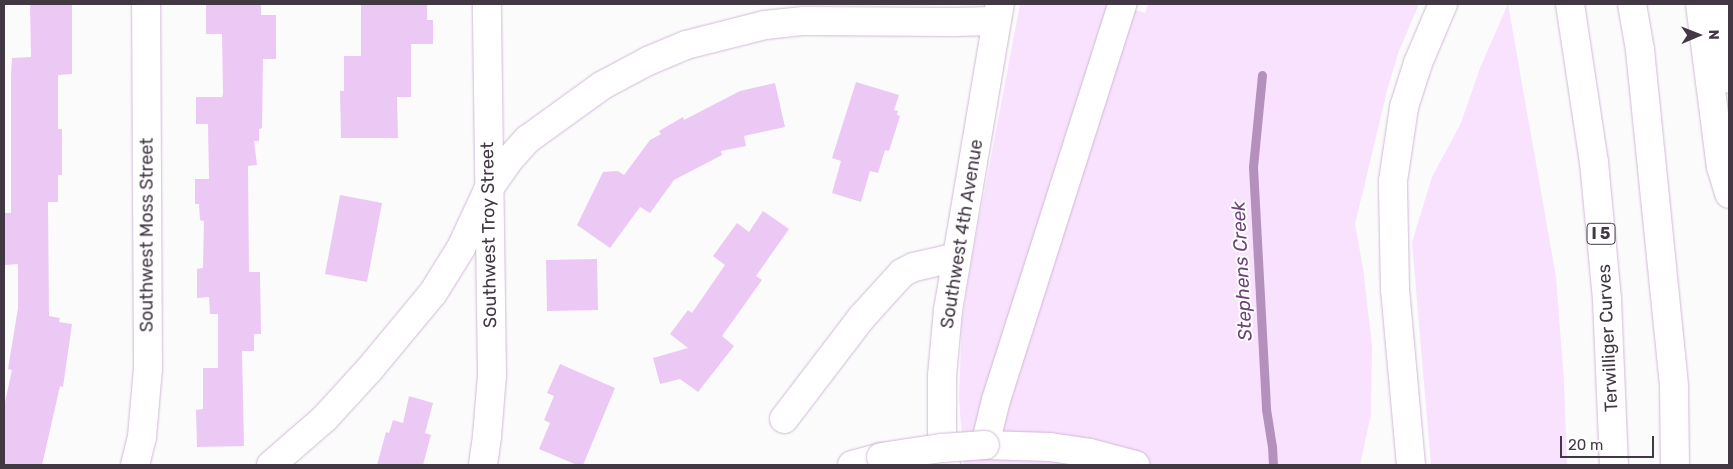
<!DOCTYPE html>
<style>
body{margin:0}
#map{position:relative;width:1733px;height:469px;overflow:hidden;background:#fbfbfb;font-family:Rubik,sans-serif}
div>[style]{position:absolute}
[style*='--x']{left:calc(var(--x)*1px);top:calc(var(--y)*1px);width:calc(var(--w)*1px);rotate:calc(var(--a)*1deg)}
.green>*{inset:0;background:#f8e2fd}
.stream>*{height:9px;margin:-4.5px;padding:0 4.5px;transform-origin:4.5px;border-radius:4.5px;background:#b491bc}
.building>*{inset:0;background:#ecc8f5}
.roads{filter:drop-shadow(0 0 1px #d1b9d6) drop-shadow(0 0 1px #d1b9d6)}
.minor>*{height:28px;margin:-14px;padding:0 14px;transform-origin:14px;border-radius:14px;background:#fff}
.major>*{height:28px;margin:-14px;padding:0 14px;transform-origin:14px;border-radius:14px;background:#fff}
.highway>*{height:28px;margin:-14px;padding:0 14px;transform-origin:14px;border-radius:14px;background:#fff}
.bridges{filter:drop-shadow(0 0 1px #d1b9d6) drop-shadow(0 0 1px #d1b9d6)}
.major-bridge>*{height:28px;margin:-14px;padding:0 14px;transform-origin:14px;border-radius:14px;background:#fff}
span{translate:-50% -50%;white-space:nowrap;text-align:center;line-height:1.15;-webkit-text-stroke:4px #fff;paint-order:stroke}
.shield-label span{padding:1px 4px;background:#fff;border:1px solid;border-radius:4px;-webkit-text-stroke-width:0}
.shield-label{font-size:16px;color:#423844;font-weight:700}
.street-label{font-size:18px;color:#423844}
.water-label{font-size:19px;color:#6d4078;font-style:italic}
.frame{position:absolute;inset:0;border:5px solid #423844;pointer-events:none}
.north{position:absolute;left:1673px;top:10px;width:50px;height:50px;-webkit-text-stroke:4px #fff;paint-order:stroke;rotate:89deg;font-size:14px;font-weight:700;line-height:20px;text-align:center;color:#423844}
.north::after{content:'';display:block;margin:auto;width:18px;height:22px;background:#423844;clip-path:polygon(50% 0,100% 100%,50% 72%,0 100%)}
.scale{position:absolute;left:1560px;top:436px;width:94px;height:22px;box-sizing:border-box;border:2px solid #423844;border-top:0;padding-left:6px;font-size:15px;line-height:18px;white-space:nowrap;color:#423844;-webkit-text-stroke:4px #fff;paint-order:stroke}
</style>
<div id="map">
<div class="green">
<i style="clip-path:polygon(1020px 4px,1114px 4px,1145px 13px,1148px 4px,1419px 4px,1399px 51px,1388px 87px,1355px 224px,1363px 268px,1372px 345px,1371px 414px,1360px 465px,964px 465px,959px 398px,962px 321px,973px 252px)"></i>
<i style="clip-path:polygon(1508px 4px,1556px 277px,1564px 381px,1567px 465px,1431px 465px,1412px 242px,1432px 177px,1461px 123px,1480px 68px)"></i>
</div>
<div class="stream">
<i style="--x:1262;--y:75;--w:92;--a:95.6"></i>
<i style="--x:1253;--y:167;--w:242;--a:86.9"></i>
<i style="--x:1266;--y:409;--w:37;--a:81"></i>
<i style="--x:1272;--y:446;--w:19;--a:87"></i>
</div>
<div class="building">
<i style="clip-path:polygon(30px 4px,72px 4px,72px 74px,58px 75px,58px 129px,62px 129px,62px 175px,58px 175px,58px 202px,48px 202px,49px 316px,60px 318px,59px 322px,72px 324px,63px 387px,60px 386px,42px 465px,4px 465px,4px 407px,12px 370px,8px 369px,18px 308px,18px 264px,5px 265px,4px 213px,11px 213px,11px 75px,12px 58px,31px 57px)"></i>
<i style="clip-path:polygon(206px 4px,261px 4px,261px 15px,276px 15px,276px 59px,263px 59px,262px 128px,259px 129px,259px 141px,254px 141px,257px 165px,248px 166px,249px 272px,260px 272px,261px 334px,254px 334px,254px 351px,242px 351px,244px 446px,197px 447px,196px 410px,203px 409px,203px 368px,218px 368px,218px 314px,210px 314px,209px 297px,197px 298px,197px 269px,203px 268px,204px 221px,200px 220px,199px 204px,195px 204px,195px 179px,209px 179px,208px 124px,196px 124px,196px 97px,222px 97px,223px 94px,222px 34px,206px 34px)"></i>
<i style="clip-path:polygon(361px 4px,427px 4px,427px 20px,433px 20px,433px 44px,411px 44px,411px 97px,397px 97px,398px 138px,341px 138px,340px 91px,344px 91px,344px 56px,361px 56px)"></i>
<i style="clip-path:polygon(856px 82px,899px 95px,894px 110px,898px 111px,897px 115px,900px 116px,889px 151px,885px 150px,878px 173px,870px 171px,861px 202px,832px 193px,841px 161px,832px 158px)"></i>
<i style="clip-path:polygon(775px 83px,785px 127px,744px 136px,746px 146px,721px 151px,722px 155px,674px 180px,650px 213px,640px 207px,610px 248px,577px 225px,603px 172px,618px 171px,624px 175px,650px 140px,661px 134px,659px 131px,683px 117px,684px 120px,740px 91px)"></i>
<i style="clip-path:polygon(340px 195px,382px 203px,367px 282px,325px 274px)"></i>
<i style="clip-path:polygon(763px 211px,789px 229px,756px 276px,762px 280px,722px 336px,734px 346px,698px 392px,680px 379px,660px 384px,653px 358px,688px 348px,670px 334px,688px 310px,692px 313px,725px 265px,713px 256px,737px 223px,749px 232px)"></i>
<i style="clip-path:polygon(597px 259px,598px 310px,547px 311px,546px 260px)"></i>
<i style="clip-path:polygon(560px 364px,615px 388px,583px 465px,577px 465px,539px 449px,550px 423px,544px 420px,554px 396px,547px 393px)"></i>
<i style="clip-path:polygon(409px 396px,433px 403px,425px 433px,431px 435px,423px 465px,377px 465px,386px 432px,389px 433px,393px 420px,403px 423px)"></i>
</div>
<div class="roads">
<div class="minor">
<i style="--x:784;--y:419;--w:128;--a:-52.6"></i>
<i style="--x:862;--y:317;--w:59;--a:-47.7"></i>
<i style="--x:902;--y:273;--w:13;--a:-27"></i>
<i style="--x:914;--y:267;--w:44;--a:-13.1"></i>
<i style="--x:135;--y:465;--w:29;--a:-76"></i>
<i style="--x:142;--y:437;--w:68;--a:-85"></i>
<i style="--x:148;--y:369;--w:365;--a:-90.3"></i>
<i style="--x:271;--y:465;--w:72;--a:-41"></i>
<i style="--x:325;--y:418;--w:65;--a:-47.5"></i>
<i style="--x:369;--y:370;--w:100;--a:-50.3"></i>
<i style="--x:433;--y:293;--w:53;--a:-58.1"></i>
<i style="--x:461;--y:248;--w:64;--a:-65"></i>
<i style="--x:488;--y:190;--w:35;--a:-55"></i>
<i style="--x:508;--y:161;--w:30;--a:-48"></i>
<i style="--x:528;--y:139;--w:92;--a:-35.8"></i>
<i style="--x:603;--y:85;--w:51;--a:-28.1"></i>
<i style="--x:648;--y:61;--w:41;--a:-22.8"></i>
<i style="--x:686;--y:45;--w:81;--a:-14.2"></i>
<i style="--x:765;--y:25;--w:39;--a:-6"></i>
<i style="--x:804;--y:21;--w:149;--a:0.4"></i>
<i style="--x:953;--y:22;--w:43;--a:-1.3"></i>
<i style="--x:483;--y:465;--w:29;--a:-82"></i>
<i style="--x:487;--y:436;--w:61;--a:-85.3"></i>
<i style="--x:492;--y:375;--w:371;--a:-90.8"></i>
<i style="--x:946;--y:465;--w:32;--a:-97"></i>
<i style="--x:942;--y:433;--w:57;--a:-90"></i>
<i style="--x:942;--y:376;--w:66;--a:-84.8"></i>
<i style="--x:948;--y:310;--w:310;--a:-80.4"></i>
</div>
<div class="major">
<i style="--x:985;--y:445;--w:65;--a:1.8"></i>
<i style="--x:1050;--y:447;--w:40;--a:8.5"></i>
<i style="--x:1090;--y:453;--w:47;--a:14.9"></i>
<i style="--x:852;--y:465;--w:30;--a:-15"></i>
</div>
<div class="highway">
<i style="--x:1570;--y:4;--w:160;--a:81.4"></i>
<i style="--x:1594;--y:162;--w:138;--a:84.6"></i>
<i style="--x:1607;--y:299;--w:166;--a:87.6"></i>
<i style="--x:1632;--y:4;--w:47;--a:80.1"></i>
<i style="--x:1640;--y:50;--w:339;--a:84.2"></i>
<i style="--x:1674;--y:387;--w:78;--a:89.3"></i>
<i style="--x:1700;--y:4;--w:164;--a:82.7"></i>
<i style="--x:1721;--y:167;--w:28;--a:73"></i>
<i style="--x:1728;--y:4;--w:34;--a:97"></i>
<i style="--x:1724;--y:38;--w:41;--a:83"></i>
<i style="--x:985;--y:445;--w:46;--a:-76.3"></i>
<i style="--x:996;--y:400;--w:416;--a:-72.3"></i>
<i style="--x:1411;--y:465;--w:176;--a:-95.2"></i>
<i style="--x:1395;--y:290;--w:109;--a:-91.1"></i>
<i style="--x:1393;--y:181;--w:75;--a:-81.5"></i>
<i style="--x:1404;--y:107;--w:46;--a:-72.3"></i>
<i style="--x:1418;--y:63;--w:64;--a:-67"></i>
</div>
</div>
<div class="bridges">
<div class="major-bridge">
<i style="--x:881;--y:457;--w:62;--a:-8.4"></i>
<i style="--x:942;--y:448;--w:43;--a:-4"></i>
</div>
</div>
<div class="shield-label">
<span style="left:1601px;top:234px">I 5</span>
</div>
<div class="street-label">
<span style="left:962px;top:234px;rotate:-81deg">Southwest 4th Avenue</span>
<span style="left:147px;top:235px;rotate:-90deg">Southwest Moss Street</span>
<span style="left:489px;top:235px;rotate:-91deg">Southwest Troy Street</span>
<span style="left:1608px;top:338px;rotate:-93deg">Terwilliger Curves</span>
</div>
<div class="water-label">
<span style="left:1242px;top:271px;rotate:-93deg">Stephens Creek</span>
</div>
<div class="frame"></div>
<div class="north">N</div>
<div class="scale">20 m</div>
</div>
